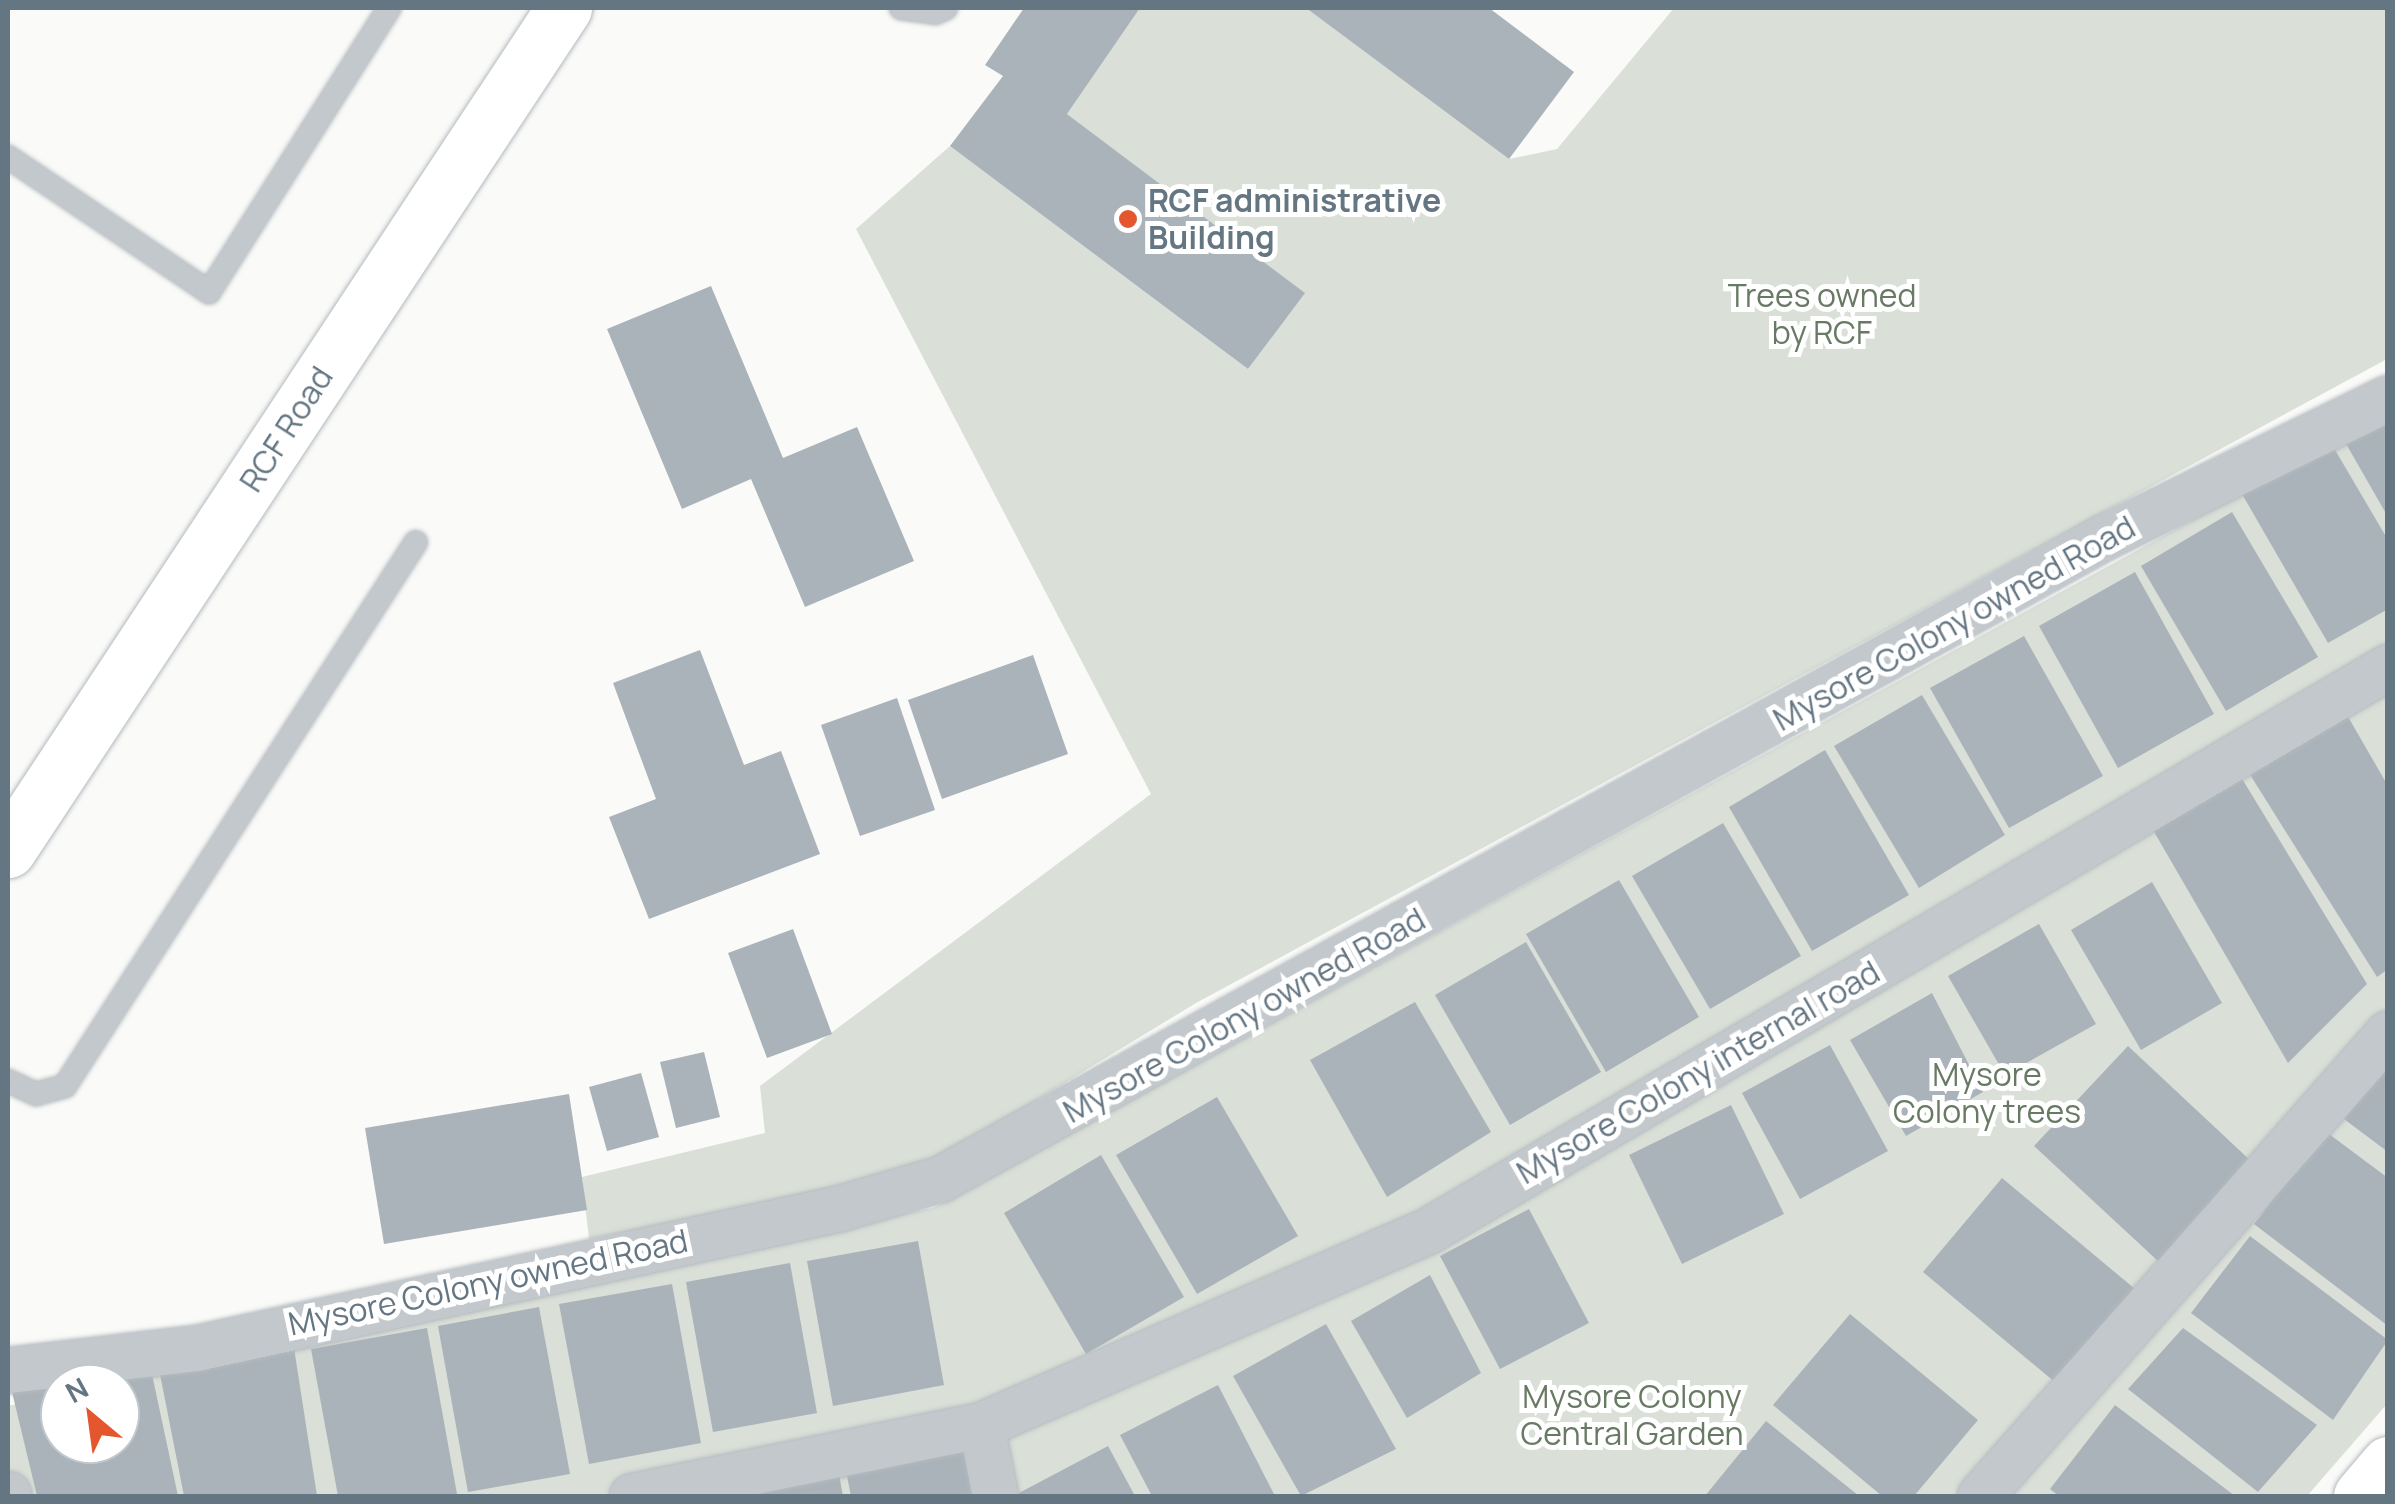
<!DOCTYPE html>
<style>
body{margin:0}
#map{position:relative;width:2395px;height:1504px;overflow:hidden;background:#fafaf8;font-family:Manrope,sans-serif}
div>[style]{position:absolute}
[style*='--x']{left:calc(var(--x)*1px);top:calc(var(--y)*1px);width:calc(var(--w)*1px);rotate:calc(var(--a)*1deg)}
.green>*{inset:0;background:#dadfd7}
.building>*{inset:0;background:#aab3b9}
.roads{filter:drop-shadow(0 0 2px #b3babf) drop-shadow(0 0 2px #b3babf)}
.lane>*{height:22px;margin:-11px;padding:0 11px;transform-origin:11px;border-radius:11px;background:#c3c8cc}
.street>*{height:45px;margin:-22.5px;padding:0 22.5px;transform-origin:22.5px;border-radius:22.5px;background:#c3c8cc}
.secondary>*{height:55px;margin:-27.5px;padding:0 27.5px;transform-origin:27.5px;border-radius:27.5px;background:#fff}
.highway>*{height:55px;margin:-27.5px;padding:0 27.5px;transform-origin:27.5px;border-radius:27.5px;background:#fff}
.dots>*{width:28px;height:28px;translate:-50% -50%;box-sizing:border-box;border:5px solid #fff;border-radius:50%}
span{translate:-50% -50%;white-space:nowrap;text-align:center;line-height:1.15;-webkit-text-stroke:10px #fff;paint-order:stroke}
.poi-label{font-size:32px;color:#657683;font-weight:700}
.left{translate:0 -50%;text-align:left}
.park-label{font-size:32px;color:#687a64}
.street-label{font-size:32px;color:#657683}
.frame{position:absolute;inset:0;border:10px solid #657683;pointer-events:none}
.north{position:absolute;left:40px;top:1364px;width:100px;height:100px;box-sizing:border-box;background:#fff;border:2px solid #c1c8cd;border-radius:50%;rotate:331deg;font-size:28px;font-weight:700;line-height:40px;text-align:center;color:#657683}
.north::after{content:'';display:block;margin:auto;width:35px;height:45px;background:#e4572e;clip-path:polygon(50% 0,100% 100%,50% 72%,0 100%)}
</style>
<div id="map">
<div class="green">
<i style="clip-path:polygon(1140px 8px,1306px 8px,1509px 159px,1557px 149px,1674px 8px,2387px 8px,2387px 359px,1196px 1003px,905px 1180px,589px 1239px,582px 1177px,765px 1133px,760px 1086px,1151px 794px,856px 229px,950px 146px,1248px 369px,1304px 293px,1067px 114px)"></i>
<i style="clip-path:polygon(2387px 414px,2387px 1404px,2307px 1496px,8px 1496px,8px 1406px,60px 1394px,60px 1444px,120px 1444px,120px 1384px,105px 1384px,626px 1266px,933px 1208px)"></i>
</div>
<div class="building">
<i style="clip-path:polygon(1024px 8px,1140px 8px,1067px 114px,1305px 293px,1248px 369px,950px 146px,1003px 76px,985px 65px)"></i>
<i style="clip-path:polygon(1306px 8px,1489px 8px,1574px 72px,1509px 159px)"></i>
<i style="clip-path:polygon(711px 286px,783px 458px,857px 427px,914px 561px,805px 607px,751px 479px,682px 509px,607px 329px)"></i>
<i style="clip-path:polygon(2388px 418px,2388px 517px,2345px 442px)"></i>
<i style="clip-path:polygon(2331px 443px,2388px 540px,2388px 609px,2328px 643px,2242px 494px)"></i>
<i style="clip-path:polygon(2232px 512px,2318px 657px,2226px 711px,2141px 566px)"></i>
<i style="clip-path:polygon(2135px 572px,2214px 714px,2118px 768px,2039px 626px)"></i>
<i style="clip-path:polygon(2024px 636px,2103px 776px,2009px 828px,1930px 688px)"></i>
<i style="clip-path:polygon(700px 650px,744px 765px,781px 751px,820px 854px,649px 919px,609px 817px,656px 799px,613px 683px)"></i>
<i style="clip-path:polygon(1033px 655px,1068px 754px,942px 799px,908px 700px)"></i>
<i style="clip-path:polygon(1922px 695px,2005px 835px,1919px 888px,1834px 746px)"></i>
<i style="clip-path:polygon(897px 698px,935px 810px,860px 836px,821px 725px)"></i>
<i style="clip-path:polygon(2347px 715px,2388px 786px,2388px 969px,2377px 977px,2249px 773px)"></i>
<i style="clip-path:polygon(1825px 750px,1909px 895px,1812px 951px,1729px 807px)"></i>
<i style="clip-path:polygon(2241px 777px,2367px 984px,2288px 1063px,2153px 830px)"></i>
<i style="clip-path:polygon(1723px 823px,1801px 956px,1710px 1009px,1632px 876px)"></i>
<i style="clip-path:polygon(1619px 880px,1699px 1017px,1606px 1072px,1526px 934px)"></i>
<i style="clip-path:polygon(2152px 882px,2222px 1003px,2141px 1050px,2071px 930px)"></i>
<i style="clip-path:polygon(2039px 924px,2096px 1024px,2005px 1075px,1948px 976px)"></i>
<i style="clip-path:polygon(793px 929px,832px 1034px,767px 1058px,728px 953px)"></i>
<i style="clip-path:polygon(1526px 942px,1601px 1072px,1510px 1125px,1435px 995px)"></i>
<i style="clip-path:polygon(1932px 993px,1983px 1092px,1906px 1136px,1850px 1040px)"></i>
<i style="clip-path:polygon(1415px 1002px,1491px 1132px,1387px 1197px,1310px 1060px)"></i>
<i style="clip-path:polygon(1830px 1045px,1888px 1151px,1800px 1199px,1742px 1093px)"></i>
<i style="clip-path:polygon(2128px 1046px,2252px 1162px,2159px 1262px,2034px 1146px)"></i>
<i style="clip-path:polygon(704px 1052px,720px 1117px,676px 1128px,660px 1062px)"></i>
<i style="clip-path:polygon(2388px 1062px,2388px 1152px,2344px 1119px)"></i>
<i style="clip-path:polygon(641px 1073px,659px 1137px,607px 1151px,589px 1087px)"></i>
<i style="clip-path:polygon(569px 1094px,587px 1210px,384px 1244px,365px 1128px)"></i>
<i style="clip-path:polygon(1217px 1097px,1298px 1236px,1197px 1294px,1116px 1155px)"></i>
<i style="clip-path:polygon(1731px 1105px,1784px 1214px,1682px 1264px,1629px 1155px)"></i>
<i style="clip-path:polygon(2325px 1131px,2388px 1178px,2388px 1326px,2254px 1224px)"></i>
<i style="clip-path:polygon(1101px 1155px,1184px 1297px,1086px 1354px,1004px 1213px)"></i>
<i style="clip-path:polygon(2002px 1178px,2135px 1289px,2056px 1383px,1923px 1272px)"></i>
<i style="clip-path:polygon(1529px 1209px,1589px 1323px,1500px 1369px,1440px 1256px)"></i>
<i style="clip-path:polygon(2250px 1236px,2388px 1340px,2333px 1420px,2191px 1313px)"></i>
<i style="clip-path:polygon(918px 1241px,944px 1385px,833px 1406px,807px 1261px)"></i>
<i style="clip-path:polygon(790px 1263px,817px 1413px,713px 1432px,686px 1282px)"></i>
<i style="clip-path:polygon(1430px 1275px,1481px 1373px,1407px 1418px,1351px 1321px)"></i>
<i style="clip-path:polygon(672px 1284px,701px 1443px,589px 1464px,559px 1304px)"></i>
<i style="clip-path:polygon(539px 1307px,570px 1474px,468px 1492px,438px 1326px)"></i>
<i style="clip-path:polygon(1850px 1314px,1978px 1420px,1914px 1496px,1882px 1496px,1773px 1405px)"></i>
<i style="clip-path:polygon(1326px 1324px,1396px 1449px,1301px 1496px,1233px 1376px)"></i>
<i style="clip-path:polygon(427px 1328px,457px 1494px,338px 1496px,311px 1349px)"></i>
<i style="clip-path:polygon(2183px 1328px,2317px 1425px,2258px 1492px,2128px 1389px)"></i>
<i style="clip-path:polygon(294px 1348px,317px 1496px,184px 1496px,158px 1364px)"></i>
<i style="clip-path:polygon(150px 1365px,178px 1496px,37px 1496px,12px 1392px,60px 1382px,60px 1444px,120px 1444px,120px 1384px,62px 1384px)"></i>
<i style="clip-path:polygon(1218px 1385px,1275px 1496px,1152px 1496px,1120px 1435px)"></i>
<i style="clip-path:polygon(2115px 1405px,2235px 1496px,2059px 1496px,2050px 1489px)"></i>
<i style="clip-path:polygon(1766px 1421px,1859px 1496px,1705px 1496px)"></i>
<i style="clip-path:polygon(969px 1440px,982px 1496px,851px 1496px,845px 1466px)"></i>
<i style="clip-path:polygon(1108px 1446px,1135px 1496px,1013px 1496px)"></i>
<i style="clip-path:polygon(838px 1469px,843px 1496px,707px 1496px)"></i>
</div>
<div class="roads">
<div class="lane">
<i style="--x:901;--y:8;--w:34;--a:8"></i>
<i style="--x:935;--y:13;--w:12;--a:-24"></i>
<i style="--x:8;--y:157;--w:242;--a:33.9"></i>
<i style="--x:209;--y:292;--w:336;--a:-57.6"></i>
<i style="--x:8;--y:1081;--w:31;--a:25"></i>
<i style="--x:36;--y:1094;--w:30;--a:-15"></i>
<i style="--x:65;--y:1086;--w:647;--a:-57.17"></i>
</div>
<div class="street">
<i style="--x:8;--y:1370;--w:189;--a:-6.7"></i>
<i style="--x:196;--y:1348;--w:659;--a:-12.26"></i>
<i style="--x:840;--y:1208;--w:104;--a:-16.2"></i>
<i style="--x:940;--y:1179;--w:1327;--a:-28.88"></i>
<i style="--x:2102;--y:538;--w:318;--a:-26.1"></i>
<i style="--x:981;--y:1425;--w:72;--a:78.8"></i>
<i style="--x:8;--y:1494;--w:2;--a:90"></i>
<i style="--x:632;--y:1496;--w:356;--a:-11.5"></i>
<i style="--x:981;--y:1425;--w:489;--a:-23.5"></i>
<i style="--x:1429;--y:1230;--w:1112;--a:-30.42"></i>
<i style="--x:1980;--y:1496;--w:617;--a:-48.61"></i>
</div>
<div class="secondary">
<i style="--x:8;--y:850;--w:1009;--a:-56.56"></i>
</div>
<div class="highway">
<i style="--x:2361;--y:1496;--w:42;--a:-49.8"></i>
</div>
</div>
<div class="dots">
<i style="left:1128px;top:219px;background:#e4572e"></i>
</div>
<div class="poi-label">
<span class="left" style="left:1148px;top:219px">RCF administrative<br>Building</span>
</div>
<div class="park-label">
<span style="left:1822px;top:314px">Trees owned<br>by RCF</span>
<span style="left:1987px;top:1093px">Mysore<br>Colony trees</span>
<span style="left:1632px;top:1415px">Mysore Colony<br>Central Garden</span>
</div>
<div class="street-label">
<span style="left:286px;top:429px;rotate:-57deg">RCF Road</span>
<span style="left:1954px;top:623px;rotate:-29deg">Mysore Colony owned Road</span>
<span style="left:1244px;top:1015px;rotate:-29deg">Mysore Colony owned Road</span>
<span style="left:1698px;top:1072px;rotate:-30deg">Mysore Colony internal road</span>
<span style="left:488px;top:1282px;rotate:-12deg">Mysore Colony owned Road</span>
</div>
<div class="frame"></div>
<div class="north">N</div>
</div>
